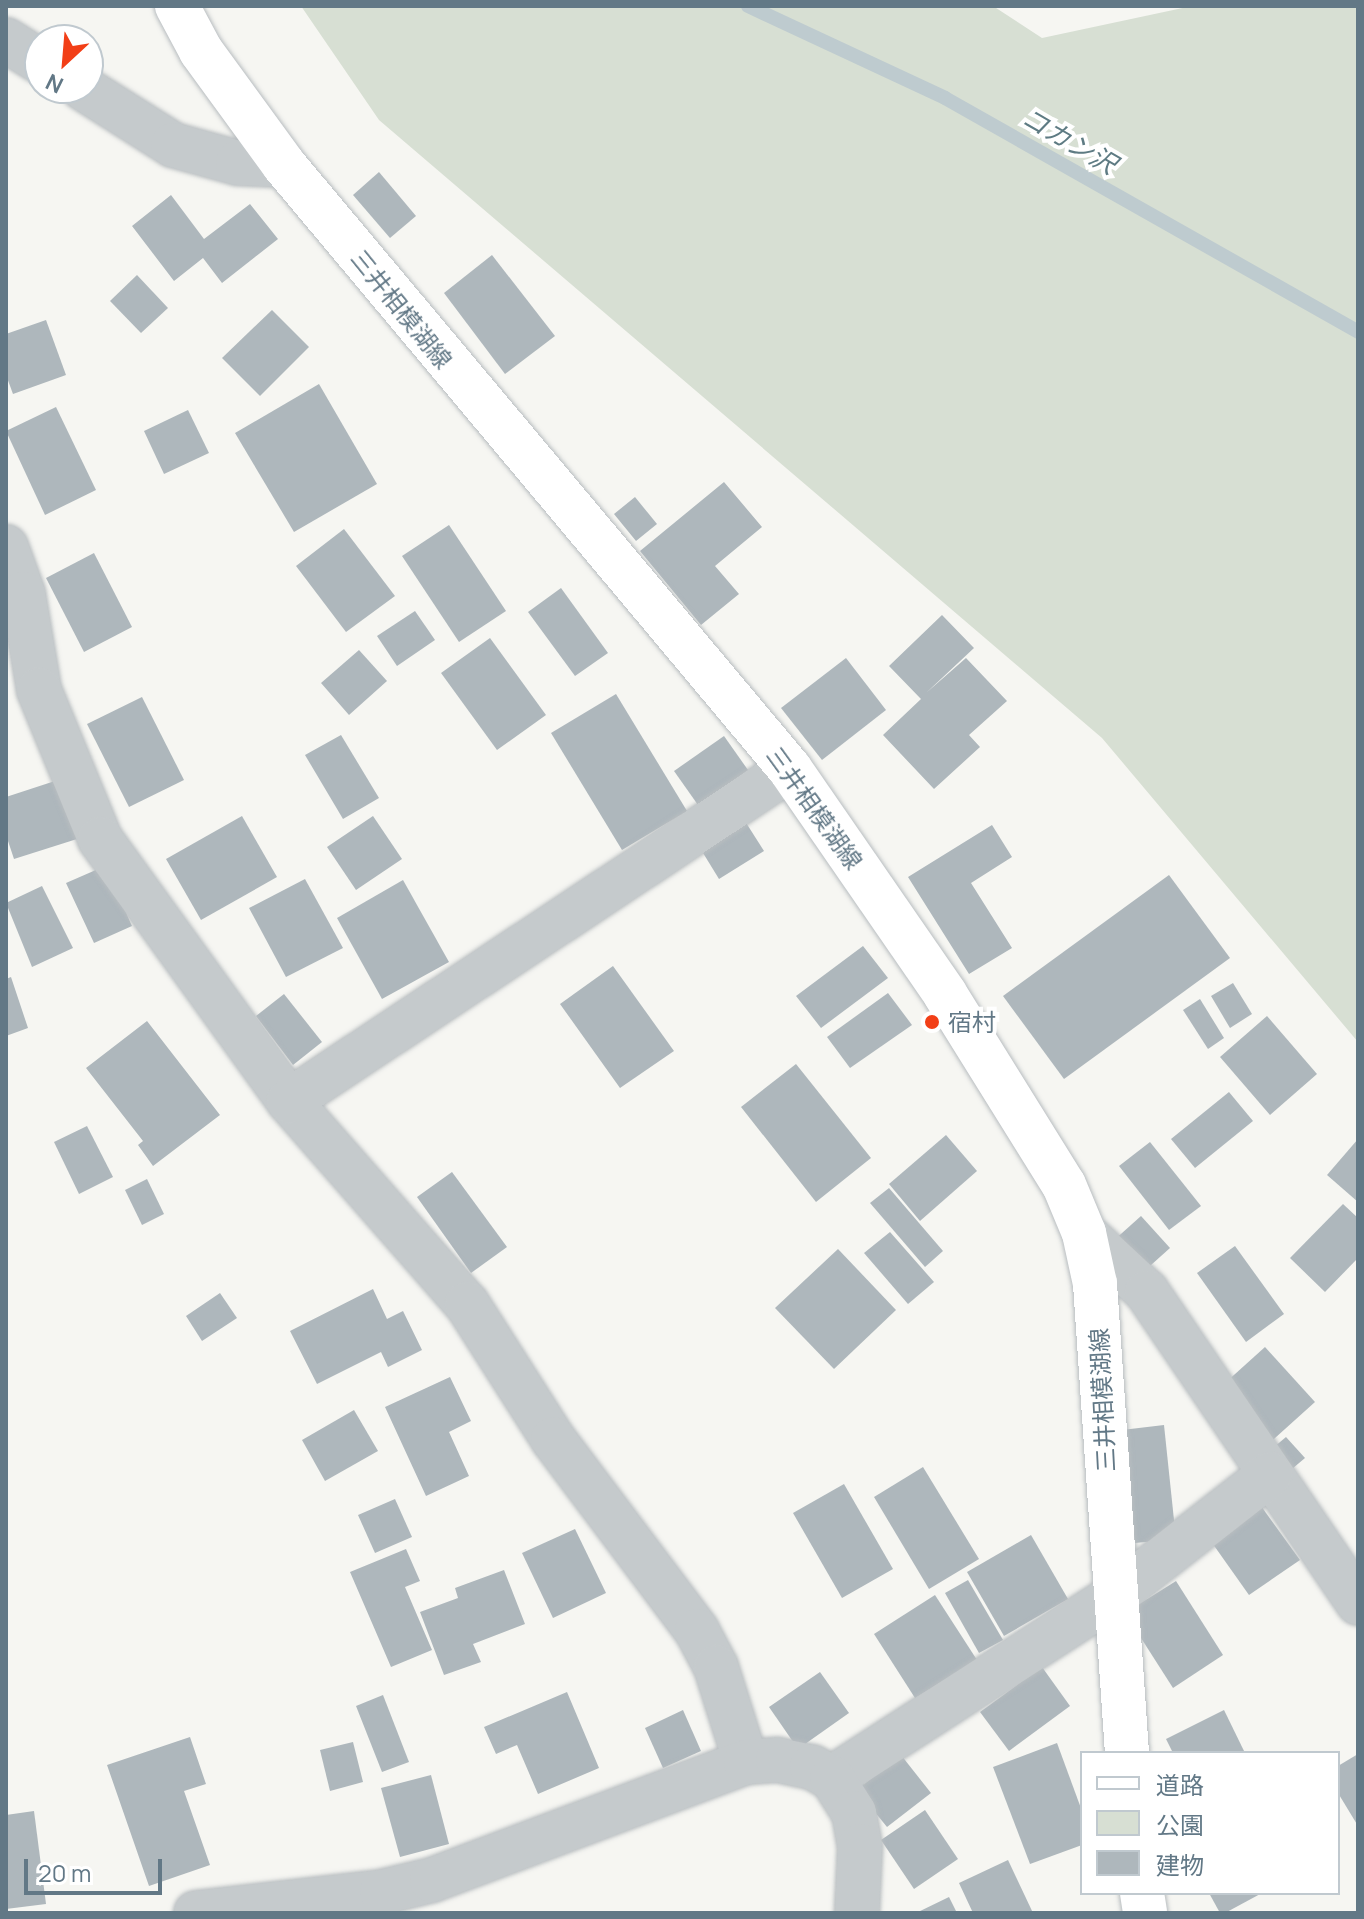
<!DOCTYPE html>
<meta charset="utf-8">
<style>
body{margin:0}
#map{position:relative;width:1364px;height:1919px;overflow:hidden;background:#f6f6f2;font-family:Manrope,"Noto Sans JP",sans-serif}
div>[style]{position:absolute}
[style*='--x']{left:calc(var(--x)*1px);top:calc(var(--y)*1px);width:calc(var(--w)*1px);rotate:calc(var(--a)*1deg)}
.green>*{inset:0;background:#d7dfd3}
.stream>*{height:14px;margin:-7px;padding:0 7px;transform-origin:7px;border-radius:7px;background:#becbcf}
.building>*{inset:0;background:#aeb7bc}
.roads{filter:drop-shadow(0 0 2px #b8bdc0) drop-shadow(0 0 2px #b8bdc0)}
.minor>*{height:44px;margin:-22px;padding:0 22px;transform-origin:22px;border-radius:22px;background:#c5cacc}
.major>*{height:44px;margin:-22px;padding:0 22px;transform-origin:22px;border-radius:22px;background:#fff}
.dots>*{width:22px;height:22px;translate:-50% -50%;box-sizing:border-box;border:4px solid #fff;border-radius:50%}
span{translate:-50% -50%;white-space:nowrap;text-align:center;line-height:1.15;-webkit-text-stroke:8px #fff;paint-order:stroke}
.street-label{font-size:24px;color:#627886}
.poi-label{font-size:24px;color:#627886}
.left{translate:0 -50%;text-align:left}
.water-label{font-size:26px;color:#5e7b83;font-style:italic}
.frame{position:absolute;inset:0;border:8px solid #627886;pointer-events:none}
.legend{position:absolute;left:1080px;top:1751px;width:260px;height:144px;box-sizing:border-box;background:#fff;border:2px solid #c0c9cf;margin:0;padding:10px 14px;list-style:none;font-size:24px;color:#627886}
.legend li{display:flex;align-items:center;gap:16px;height:40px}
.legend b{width:40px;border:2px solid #c0c9cf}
.north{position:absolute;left:24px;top:24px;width:80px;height:80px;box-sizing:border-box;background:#fff;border:2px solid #c0c9cf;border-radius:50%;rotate:206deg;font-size:22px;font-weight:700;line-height:32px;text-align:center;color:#627886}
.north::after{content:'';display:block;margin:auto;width:28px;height:36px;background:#f23f17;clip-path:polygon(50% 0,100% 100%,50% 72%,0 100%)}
.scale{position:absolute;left:24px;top:1859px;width:138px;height:36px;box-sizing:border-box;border:4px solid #627886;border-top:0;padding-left:10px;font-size:24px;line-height:28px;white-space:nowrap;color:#627886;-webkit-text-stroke:6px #fff;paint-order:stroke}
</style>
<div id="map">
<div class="green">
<i style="clip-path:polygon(301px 6px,993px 6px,1042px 38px,1192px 6px,1358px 6px,1358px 1042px,1102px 738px,379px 120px)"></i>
</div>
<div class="stream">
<i style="--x:748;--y:6;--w:217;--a:25"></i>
<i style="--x:945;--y:98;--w:475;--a:29.5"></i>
</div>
<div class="building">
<i style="clip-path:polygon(379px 172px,416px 216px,390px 238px,353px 195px)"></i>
<i style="clip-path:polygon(171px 195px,204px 239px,250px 204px,278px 239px,222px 283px,203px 258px,174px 281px,132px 226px)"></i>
<i style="clip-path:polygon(492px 255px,555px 336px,505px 374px,444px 293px)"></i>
<i style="clip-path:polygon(137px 275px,168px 308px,141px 333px,110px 301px)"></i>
<i style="clip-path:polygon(272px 310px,309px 347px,260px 396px,222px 358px)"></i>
<i style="clip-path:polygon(46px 320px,66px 375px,13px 394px,6px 375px,6px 334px)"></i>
<i style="clip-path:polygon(319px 384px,377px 484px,294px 532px,235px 433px)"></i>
<i style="clip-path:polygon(56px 407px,96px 490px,45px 515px,6px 431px)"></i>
<i style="clip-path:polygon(188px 410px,209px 453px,164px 474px,144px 431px)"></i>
<i style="clip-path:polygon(724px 482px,762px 527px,715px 566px,739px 594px,701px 625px,640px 551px)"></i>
<i style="clip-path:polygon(635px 497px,657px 524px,636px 541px,614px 514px)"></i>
<i style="clip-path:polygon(449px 525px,506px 611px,459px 642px,402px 556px)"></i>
<i style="clip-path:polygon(344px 529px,395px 596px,346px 632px,296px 566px)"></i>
<i style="clip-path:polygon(94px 553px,132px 627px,84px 652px,46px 578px)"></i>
<i style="clip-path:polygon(561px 588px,608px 653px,575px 676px,528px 612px)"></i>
<i style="clip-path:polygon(415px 611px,435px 640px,397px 666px,377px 636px)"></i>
<i style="clip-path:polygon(942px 615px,974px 648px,926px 693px,966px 658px,1007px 701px,969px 735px,980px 747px,934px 789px,883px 735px,921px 699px,889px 666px)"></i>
<i style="clip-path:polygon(490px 638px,546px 715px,497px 750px,441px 673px)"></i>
<i style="clip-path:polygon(359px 650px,387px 681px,349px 715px,321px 683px)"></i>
<i style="clip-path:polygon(846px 658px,886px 710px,822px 760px,781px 708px)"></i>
<i style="clip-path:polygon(616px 694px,687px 811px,622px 850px,551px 733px)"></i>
<i style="clip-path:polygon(142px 697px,184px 780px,129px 807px,87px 724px)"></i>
<i style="clip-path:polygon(341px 735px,379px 798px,343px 819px,305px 755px)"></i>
<i style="clip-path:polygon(724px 736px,748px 770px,698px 805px,674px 771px)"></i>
<i style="clip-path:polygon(58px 780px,77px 839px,14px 859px,6px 835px,6px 797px)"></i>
<i style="clip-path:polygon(736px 807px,764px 851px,719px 879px,692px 835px)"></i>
<i style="clip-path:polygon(242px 816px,277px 877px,201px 920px,166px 859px)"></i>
<i style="clip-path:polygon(373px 816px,402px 859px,356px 890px,327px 847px)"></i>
<i style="clip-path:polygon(992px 825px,1012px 857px,971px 883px,1012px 948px,969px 974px,908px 877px)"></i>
<i style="clip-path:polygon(105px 866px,132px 926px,94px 943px,66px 883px)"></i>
<i style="clip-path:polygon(1169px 875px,1230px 958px,1064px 1079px,1003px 996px)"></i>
<i style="clip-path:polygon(305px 879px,343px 948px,286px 977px,249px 908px)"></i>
<i style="clip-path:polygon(403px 880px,449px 962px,382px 999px,337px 918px)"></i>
<i style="clip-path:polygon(42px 886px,73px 948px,32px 967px,6px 903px)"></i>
<i style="clip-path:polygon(863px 946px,888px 978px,821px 1028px,796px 996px)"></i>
<i style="clip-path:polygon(613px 966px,674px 1051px,620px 1088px,560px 1004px)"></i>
<i style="clip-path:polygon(11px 977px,28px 1028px,6px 1036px,6px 979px)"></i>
<i style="clip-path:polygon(1233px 983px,1252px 1014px,1230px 1028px,1211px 996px)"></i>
<i style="clip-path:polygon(888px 993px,912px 1025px,850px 1068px,827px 1037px)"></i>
<i style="clip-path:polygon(284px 994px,322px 1042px,293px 1065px,256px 1016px)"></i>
<i style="clip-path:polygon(1200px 999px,1224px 1038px,1208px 1049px,1183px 1010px)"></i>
<i style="clip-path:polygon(1267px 1016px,1317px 1074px,1270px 1115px,1220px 1057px)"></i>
<i style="clip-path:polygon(147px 1021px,220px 1115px,153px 1166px,138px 1145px,143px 1141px,86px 1068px)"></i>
<i style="clip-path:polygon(796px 1064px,871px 1158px,816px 1202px,741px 1107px)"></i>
<i style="clip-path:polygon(1229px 1092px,1253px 1121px,1195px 1168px,1171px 1139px)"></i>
<i style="clip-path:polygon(87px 1126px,113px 1177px,79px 1194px,54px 1142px)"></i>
<i style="clip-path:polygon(946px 1135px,977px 1171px,920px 1221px,889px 1184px)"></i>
<i style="clip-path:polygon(1358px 1139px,1358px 1202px,1327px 1175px)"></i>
<i style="clip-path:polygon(1150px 1142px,1201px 1206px,1169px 1230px,1119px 1166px)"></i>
<i style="clip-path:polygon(452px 1172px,507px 1247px,471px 1273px,417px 1197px)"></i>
<i style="clip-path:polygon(147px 1179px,164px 1214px,142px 1225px,125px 1190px)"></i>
<i style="clip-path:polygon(889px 1188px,943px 1251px,925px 1267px,870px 1203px)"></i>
<i style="clip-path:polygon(1343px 1204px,1358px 1218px,1358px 1258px,1325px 1292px,1290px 1258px)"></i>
<i style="clip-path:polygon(1141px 1216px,1170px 1248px,1141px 1274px,1112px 1242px)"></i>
<i style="clip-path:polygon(890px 1232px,934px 1282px,908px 1304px,864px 1253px)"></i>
<i style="clip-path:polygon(1235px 1246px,1284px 1314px,1246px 1342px,1197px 1273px)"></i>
<i style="clip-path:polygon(838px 1249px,896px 1310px,834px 1369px,775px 1308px)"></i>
<i style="clip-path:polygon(373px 1289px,387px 1319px,403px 1311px,422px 1350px,388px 1367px,381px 1352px,317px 1384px,290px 1331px)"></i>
<i style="clip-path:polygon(220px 1293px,237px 1318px,202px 1341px,186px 1316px)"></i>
<i style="clip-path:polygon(1265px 1347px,1315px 1402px,1264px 1448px,1214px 1393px)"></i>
<i style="clip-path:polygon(450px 1377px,471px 1421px,449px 1432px,469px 1476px,426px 1496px,385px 1407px)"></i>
<i style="clip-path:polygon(354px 1410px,378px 1451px,325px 1481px,302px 1440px)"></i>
<i style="clip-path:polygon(1164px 1425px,1176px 1539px,1135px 1543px,1122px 1430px)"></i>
<i style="clip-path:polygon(1286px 1437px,1305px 1458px,1280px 1479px,1261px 1458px)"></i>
<i style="clip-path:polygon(923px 1467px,979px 1559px,929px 1589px,874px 1497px)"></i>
<i style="clip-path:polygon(844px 1484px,893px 1569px,842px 1598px,793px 1513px)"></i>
<i style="clip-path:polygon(1248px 1488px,1300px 1560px,1249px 1595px,1198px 1523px)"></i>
<i style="clip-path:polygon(395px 1499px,412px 1537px,375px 1553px,358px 1515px)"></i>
<i style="clip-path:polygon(575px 1529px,606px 1593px,553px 1618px,522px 1553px)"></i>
<i style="clip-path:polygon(1031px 1535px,1068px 1599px,1004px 1636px,967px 1572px)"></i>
<i style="clip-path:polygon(406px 1549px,420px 1581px,405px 1587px,432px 1650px,391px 1667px,350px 1572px)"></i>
<i style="clip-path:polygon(504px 1570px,525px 1624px,473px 1644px,481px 1662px,444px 1675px,420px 1612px,458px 1598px,455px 1588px)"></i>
<i style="clip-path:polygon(968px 1580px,1003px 1640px,979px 1653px,945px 1593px)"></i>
<i style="clip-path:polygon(1176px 1581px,1223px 1655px,1173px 1688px,1125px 1613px)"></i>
<i style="clip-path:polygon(935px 1595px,977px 1660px,915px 1698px,874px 1634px)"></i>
<i style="clip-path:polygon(1042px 1667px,1070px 1706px,1009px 1751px,980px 1712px)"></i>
<i style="clip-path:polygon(820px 1672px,849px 1713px,798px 1749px,769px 1707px)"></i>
<i style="clip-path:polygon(567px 1692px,599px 1768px,538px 1794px,517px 1745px,496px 1754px,484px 1727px)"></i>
<i style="clip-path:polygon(383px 1695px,409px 1762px,382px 1772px,356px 1706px)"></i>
<i style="clip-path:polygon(683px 1710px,701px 1751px,663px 1768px,645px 1728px)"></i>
<i style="clip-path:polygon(1224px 1710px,1245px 1753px,1173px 1753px,1166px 1739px)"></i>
<i style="clip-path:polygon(190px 1737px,206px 1784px,184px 1791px,210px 1865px,149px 1886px,107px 1765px)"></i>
<i style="clip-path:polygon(353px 1742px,363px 1782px,330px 1791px,320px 1750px)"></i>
<i style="clip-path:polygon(1057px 1743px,1082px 1811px,1082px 1845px,1030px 1864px,993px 1767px)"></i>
<i style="clip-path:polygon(1358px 1754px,1358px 1826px,1338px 1793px,1338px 1766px)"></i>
<i style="clip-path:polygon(901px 1755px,931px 1793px,887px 1827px,857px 1790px)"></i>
<i style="clip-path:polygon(431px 1775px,449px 1844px,400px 1857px,381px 1788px)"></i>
<i style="clip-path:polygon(925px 1810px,958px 1859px,914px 1889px,881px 1840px)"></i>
<i style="clip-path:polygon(34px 1811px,46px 1904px,6px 1909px,6px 1815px)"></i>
<i style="clip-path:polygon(1008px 1860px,1033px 1913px,973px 1913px,959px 1883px)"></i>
<i style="clip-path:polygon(1209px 1893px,1262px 1893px,1225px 1913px,1220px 1913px)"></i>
<i style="clip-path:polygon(949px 1897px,957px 1913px,916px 1913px)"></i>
</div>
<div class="roads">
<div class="minor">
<i style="--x:6;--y:40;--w:40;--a:32"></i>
<i style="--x:83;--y:88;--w:107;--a:32.3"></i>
<i style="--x:173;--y:145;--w:67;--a:15.5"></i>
<i style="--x:238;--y:163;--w:46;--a:2.5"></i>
<i style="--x:6;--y:547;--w:50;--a:70.1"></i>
<i style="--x:23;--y:594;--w:97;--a:80.5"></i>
<i style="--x:39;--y:690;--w:161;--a:67.7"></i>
<i style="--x:100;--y:839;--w:323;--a:54.2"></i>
<i style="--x:289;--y:1101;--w:270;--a:48.8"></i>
<i style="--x:467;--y:1304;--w:160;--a:57.5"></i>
<i style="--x:553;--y:1439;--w:240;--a:53.1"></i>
<i style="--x:697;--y:1631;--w:41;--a:62.2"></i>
<i style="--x:716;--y:1667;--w:100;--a:72.5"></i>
<i style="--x:289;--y:1101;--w:601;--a:-33.53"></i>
<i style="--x:1084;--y:1233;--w:86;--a:43.1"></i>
<i style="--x:1147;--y:1292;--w:376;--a:55.8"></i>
<i style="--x:832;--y:1778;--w:336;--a:-32.8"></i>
<i style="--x:1114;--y:1596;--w:198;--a:-38"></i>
<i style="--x:196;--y:1913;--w:187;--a:-6.4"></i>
<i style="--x:382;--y:1892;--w:51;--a:-13.5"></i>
<i style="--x:432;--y:1880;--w:335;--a:-20.6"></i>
<i style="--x:746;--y:1762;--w:32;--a:-4"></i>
<i style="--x:778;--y:1760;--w:35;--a:12"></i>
<i style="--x:812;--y:1767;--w:23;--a:29"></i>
<i style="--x:832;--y:1778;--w:41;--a:57.8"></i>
<i style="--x:854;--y:1813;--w:34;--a:80"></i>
<i style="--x:860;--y:1846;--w:67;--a:92.6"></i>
</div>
<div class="major">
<i style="--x:177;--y:6;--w:51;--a:61.9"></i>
<i style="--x:201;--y:51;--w:141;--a:53.9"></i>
<i style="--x:284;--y:165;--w:788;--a:50.05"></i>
<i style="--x:790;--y:769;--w:273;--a:55.4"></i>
<i style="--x:945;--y:994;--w:225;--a:58.1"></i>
<i style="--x:1064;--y:1185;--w:52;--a:67.4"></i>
<i style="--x:1084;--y:1233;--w:52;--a:77.8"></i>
<i style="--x:1095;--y:1284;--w:470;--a:86.1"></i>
<i style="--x:1142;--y:1893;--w:20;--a:81"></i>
</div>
</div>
<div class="dots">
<i style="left:932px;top:1022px;background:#f23f17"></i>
</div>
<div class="street-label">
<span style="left:402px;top:309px;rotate:51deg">三井相模湖線</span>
<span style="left:815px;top:808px;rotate:54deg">三井相模湖線</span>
<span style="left:1102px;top:1400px;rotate:-93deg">三井相模湖線</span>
</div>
<div class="poi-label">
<span class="left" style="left:948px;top:1022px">宿村</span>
</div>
<div class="water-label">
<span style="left:1069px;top:141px;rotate:30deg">コカン沢</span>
</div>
<div class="frame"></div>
<ul class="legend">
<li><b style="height:10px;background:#fff"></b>道路</li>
<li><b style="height:22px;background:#d7dfd3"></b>公園</li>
<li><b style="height:22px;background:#aeb7bc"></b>建物</li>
</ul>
<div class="north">N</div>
<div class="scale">20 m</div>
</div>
